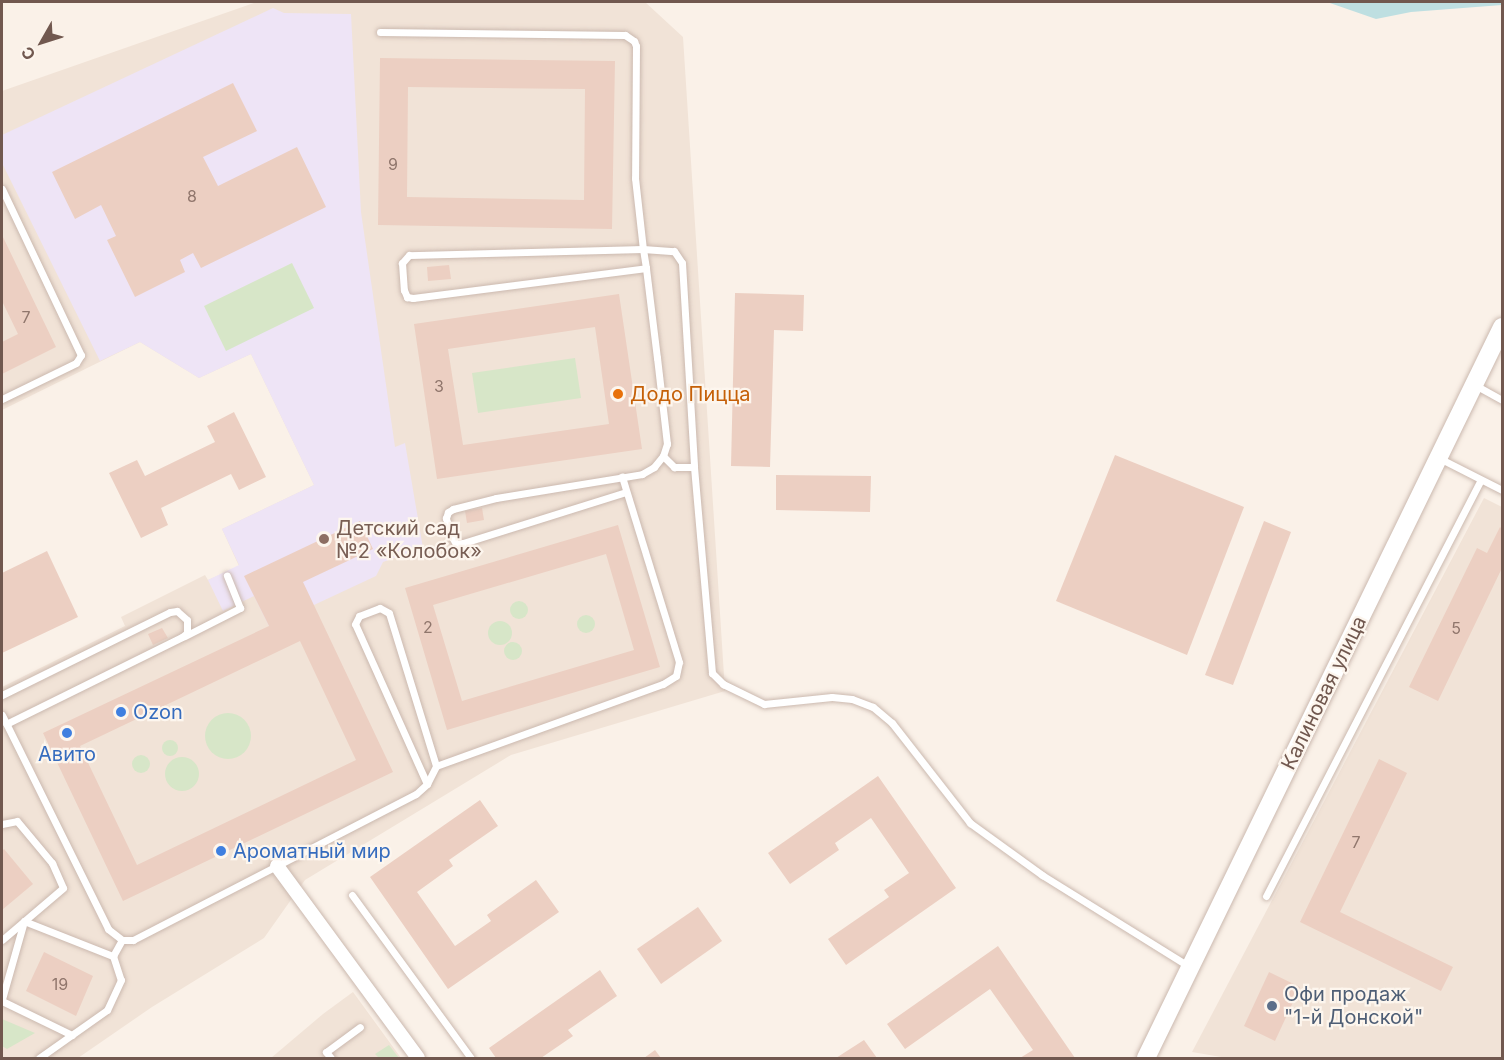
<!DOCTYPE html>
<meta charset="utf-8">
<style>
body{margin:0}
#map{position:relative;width:1504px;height:1060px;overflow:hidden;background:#faf1e8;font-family:Inter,sans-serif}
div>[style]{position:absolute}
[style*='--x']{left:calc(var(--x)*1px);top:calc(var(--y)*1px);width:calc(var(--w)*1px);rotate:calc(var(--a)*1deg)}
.residential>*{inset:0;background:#f1e3d7}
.education>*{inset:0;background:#eee4f6}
.green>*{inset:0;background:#d7e6c8}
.round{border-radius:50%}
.water>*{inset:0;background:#bedfe1}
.building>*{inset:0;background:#eccfc2}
.roads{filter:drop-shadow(0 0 2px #cbb9af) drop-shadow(0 0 2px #cbb9af)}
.lane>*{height:7px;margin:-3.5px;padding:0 3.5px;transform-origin:3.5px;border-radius:3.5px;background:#fff}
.street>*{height:14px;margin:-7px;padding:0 7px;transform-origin:7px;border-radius:7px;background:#fff}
.secondary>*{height:18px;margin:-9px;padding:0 9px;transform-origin:9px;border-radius:9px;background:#fff}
.dots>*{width:16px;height:16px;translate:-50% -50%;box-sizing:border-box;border:3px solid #fdf6ee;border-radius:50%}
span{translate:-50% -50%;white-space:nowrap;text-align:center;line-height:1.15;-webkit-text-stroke:4.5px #fdf6ee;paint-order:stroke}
.number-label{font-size:16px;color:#90766c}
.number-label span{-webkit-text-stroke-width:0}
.food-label{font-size:20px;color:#c56008}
.left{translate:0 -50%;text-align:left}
.education-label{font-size:20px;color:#785e54}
.street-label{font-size:20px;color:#71584f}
.shop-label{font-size:20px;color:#366cbe}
.service-label{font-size:20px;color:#4e5e75}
.frame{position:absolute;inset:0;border:3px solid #71584f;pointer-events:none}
.north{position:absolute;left:12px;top:12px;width:60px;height:60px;-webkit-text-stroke:4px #fdf6ee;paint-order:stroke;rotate:231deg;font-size:16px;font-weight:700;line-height:24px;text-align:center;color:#71584f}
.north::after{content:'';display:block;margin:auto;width:21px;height:27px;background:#71584f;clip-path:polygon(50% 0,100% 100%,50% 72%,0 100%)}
</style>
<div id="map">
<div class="residential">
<i style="clip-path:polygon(257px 2px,645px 2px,683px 37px,725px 691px,511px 755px,305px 880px,264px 938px,152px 1007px,78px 1058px,2px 1058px,2px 687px,125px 626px,121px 617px,205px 575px,208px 580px,239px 566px,222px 529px,314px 485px,251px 354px,199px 378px,140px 342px,2px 410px,2px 91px)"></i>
<i style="clip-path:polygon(1484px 498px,1502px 507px,1502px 1058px,1227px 1058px,1192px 1052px)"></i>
<i style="clip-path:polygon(353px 992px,401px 1058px,271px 1058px,323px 1014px)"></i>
</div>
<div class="education">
<i style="clip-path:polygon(273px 8px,284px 13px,351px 14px,361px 212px,395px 447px,405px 443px,423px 548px,383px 562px,376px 576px,269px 626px,254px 596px,223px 611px,208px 580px,239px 565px,222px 529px,314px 485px,251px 354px,199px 378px,140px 342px,100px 361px,2px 163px,2px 135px)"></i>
</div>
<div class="green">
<i style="clip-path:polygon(292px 263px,314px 308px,226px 351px,204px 306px)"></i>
<i style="clip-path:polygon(575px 358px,581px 398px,478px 413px,472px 373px)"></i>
<i class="round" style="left:510px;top:601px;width:18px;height:18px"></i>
<i class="round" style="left:577px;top:615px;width:18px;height:18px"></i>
<i class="round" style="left:488px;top:621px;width:24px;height:24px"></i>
<i class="round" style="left:504px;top:642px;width:18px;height:18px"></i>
<i class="round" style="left:205px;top:713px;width:46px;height:46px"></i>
<i class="round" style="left:162px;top:740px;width:16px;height:16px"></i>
<i class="round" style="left:132px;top:755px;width:18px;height:18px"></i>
<i class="round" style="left:165px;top:757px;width:34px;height:34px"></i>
<i style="clip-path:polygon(2px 1019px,35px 1033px,7px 1049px,2px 1046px)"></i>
<i style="clip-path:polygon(389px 1045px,399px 1058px,379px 1058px,375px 1054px)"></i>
</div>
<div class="water">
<i style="clip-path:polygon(1327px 2px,1502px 2px,1502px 5px,1411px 12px,1376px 19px)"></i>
</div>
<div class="building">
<i style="clip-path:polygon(evenodd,380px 58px,615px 61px,612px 229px,378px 225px,380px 58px,408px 87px,585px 89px,584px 200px,407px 197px,408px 87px)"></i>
<i style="clip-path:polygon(233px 83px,257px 131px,203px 157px,218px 186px,297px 147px,326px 207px,201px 268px,193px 253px,180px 260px,185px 272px,135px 297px,107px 240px,116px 236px,101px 205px,75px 219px,52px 172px)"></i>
<i style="clip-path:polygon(2px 235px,56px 347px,2px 374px,2px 342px,18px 334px,2px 301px)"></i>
<i style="clip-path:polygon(449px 265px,451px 279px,428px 281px,427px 267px)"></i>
<i style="clip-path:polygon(735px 293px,804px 295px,803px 331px,774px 330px,770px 467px,731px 466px)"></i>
<i style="clip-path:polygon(evenodd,619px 294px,642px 449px,437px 479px,414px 324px,619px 294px,595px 327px,609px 424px,463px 445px,448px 349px,595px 327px)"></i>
<i style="clip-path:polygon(234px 412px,266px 477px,239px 490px,231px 474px,161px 508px,168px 525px,141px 538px,109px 473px,137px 460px,145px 476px,215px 442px,207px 426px)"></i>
<i style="clip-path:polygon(1115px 455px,1244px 507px,1187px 655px,1056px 601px)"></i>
<i style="clip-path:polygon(776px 475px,871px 476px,870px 512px,776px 510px)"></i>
<i style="clip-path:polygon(482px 508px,484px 520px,467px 523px,465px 511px)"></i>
<i style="clip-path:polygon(evenodd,360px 521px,373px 549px,303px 582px,393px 772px,123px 901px,43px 733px,269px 626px,244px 576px,360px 521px,300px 641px,356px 760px,137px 865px,80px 746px,300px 641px)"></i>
<i style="clip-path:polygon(1264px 521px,1291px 532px,1233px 685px,1205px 675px)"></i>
<i style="clip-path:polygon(evenodd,618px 525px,660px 667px,447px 730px,405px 588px,618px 525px,606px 554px,634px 650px,462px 701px,433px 605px,606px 554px)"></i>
<i style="clip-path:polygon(1500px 527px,1502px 529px,1502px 568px,1438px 701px,1409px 687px,1477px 548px,1487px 553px)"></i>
<i style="clip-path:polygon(47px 551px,78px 617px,2px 653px,2px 573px)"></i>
<i style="clip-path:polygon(162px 628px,168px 638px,153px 645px,148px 634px)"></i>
<i style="clip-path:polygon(1379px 759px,1407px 773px,1340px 912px,1453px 967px,1441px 991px,1300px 922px)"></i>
<i style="clip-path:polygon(878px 776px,956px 888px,846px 965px,828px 939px,889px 897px,884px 890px,909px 873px,871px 818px,835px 843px,839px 850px,790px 884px,768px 853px)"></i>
<i style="clip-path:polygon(480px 800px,498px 826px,449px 860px,453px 866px,417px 892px,455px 946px,491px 921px,487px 915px,536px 880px,559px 912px,448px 989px,370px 877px)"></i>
<i style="clip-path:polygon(4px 849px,33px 884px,2px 910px,2px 851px)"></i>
<i style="clip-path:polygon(698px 907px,722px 941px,661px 984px,637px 949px)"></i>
<i style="clip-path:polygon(998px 946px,1075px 1058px,1020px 1058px,1033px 1050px,990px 989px,905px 1049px,887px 1024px)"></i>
<i style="clip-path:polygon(44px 952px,93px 976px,76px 1016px,26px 991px)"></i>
<i style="clip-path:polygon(600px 970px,617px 996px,568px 1030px,573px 1036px,541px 1058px,496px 1058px,489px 1048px)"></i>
<i style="clip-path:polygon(1269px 972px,1300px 987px,1275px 1041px,1244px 1026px)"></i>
<i style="clip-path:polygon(864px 1040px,877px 1058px,836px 1058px)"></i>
<i style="clip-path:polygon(655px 1050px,661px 1058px,644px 1058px)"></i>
</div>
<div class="roads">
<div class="lane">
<i style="--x:380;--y:32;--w:245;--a:0.7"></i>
<i style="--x:625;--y:35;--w:11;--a:34"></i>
<i style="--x:634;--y:41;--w:5;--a:68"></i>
<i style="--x:636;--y:46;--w:132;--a:90.4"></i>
<i style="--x:635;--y:178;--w:71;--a:83.6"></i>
<i style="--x:643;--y:249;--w:31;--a:4"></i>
<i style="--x:674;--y:251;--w:14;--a:56"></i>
<i style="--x:682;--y:263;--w:204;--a:86.6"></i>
<i style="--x:694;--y:467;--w:207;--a:85"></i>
<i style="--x:712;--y:673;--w:16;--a:45"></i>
<i style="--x:723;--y:684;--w:46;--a:26"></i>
<i style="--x:764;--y:704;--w:68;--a:-5.9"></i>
<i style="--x:832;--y:697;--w:20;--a:6"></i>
<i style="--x:852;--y:699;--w:22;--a:21"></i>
<i style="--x:873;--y:707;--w:25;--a:40"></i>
<i style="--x:892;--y:723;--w:127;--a:52"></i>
<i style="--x:970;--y:823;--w:89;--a:35.8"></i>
<i style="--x:1042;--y:875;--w:174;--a:31.9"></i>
<i style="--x:2;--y:189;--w:184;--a:64.6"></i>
<i style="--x:81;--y:355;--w:9;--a:122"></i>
<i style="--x:76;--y:363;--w:82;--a:154.1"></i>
<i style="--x:1475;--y:385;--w:31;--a:29"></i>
<i style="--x:663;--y:456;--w:16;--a:45"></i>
<i style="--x:674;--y:467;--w:20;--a:0"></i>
<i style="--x:1439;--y:458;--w:71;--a:26.9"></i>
<i style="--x:626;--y:492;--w:171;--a:162.6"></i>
<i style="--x:463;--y:543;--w:7;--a:172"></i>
<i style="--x:456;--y:544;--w:8;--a:-120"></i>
<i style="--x:452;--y:537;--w:20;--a:-108"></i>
<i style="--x:446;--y:518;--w:6;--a:-72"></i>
<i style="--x:448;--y:512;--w:6;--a:-31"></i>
<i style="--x:453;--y:509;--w:44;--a:-14.3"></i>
<i style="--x:496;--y:498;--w:148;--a:-9.3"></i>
<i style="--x:642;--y:474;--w:14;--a:-30"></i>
<i style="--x:654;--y:467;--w:14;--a:-51"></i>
<i style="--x:663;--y:456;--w:13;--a:-72"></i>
<i style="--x:667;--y:444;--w:87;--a:-96.6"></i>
<i style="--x:657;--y:358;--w:91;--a:-97"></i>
<i style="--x:646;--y:268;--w:19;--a:-99"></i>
<i style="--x:643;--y:249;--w:234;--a:178.5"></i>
<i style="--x:409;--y:255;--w:11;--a:131"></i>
<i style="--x:402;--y:263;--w:27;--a:86"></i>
<i style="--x:404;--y:290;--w:8;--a:67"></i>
<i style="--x:407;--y:297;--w:6;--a:9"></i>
<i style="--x:413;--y:298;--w:235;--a:-7.3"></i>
<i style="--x:185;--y:636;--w:62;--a:-27"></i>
<i style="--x:240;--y:608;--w:35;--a:-112"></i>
<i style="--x:2;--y:695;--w:187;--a:-26.3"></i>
<i style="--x:170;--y:612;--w:7;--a:-8"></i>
<i style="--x:177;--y:611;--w:13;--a:42"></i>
<i style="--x:187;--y:620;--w:13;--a:90"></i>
<i style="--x:187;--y:633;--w:6;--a:141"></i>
<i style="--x:182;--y:637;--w:196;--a:153.7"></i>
<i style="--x:2;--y:715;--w:239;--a:63.6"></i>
<i style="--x:108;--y:929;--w:18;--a:38"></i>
<i style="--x:122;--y:940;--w:11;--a:0"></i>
<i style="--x:133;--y:940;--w:318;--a:-27.3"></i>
<i style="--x:416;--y:794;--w:15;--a:-42"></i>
<i style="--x:427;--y:784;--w:20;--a:-63"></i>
<i style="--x:436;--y:766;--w:241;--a:-19.9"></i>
<i style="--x:663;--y:684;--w:15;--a:-32"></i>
<i style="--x:676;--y:676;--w:14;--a:-78"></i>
<i style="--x:679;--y:662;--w:194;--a:-107.1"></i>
<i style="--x:427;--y:784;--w:175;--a:-114.2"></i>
<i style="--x:355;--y:624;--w:9;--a:-63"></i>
<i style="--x:359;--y:616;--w:22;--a:-21"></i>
<i style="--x:380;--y:608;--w:10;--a:29"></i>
<i style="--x:389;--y:613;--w:160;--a:72.9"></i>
<i style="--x:2;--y:824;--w:15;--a:-11"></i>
<i style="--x:17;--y:821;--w:55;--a:50.2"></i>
<i style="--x:52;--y:863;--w:27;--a:66"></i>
<i style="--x:63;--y:888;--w:80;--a:139.6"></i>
<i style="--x:352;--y:895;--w:202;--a:53.9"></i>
<i style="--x:1266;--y:896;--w:468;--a:-62.7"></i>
<i style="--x:113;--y:956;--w:18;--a:-61"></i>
<i style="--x:2;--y:999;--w:81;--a:-74.2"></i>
<i style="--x:24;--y:921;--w:96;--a:21.5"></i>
<i style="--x:113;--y:956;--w:25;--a:72"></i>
<i style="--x:121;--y:980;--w:33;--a:115"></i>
<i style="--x:107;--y:1010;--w:83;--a:144.8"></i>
<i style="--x:2;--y:1001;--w:78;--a:25.9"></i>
<i style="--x:331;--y:1058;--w:8;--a:-130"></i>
<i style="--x:326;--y:1052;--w:42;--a:-36.3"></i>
</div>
<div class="street">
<i style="--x:277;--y:866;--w:238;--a:53.7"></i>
</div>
<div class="secondary">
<i style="--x:1146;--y:1058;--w:813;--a:-64.03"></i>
</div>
</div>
<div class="dots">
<i style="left:618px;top:394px;background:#e8710a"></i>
<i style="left:324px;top:539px;background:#8d6e63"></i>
<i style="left:121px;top:712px;background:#3f7fe0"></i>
<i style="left:67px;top:733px;background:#3f7fe0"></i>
<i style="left:221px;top:851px;background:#3f7fe0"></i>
<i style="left:1272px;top:1006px;background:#5c6f8a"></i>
</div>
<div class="number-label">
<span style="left:393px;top:164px">9</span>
<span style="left:192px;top:196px">8</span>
<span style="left:26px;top:317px">7</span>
<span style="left:439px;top:386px">3</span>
<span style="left:428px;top:627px">2</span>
<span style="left:1456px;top:628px">5</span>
<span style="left:1356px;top:842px">7</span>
<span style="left:60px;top:984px">19</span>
</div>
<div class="food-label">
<span class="left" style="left:630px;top:394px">Додо Пицца</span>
</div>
<div class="education-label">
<span class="left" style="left:336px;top:540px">Детский сад<br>№2 «Колобок»</span>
</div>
<div class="street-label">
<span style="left:1324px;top:693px;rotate:-64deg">Калиновая улица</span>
</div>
<div class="shop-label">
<span class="left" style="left:133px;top:712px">Ozon</span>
<span style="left:67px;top:754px">Авито</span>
<span class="left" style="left:233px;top:851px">Ароматный мир</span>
</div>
<div class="service-label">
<span class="left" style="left:1284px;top:1006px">Офи продаж<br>"1-й Донской"</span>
</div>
<div class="frame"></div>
<div class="north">С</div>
</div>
